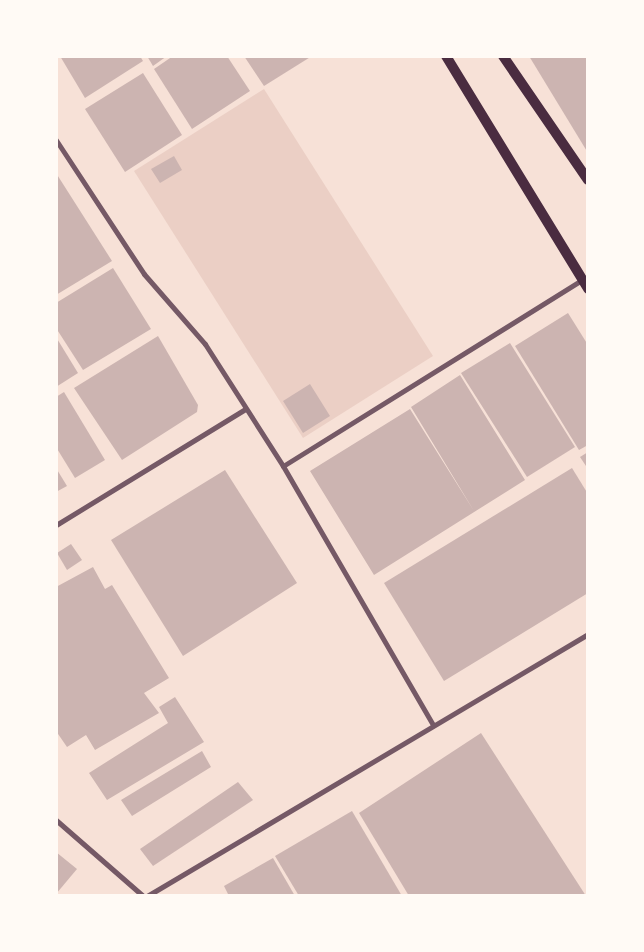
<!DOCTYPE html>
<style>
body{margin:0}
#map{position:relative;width:644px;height:952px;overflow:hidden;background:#f7e1d7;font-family:Ubuntu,sans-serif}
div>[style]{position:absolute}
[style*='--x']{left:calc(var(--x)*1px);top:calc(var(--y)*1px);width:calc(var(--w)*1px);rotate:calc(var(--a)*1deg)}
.green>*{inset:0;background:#ebcfc5}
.building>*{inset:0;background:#ccb4b1}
.minor>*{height:5px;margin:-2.5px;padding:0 2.5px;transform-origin:2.5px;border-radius:2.5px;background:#755966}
.secondary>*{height:10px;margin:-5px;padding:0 5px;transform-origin:5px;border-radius:5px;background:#4a2c40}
span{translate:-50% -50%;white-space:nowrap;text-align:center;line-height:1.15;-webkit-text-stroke:4px #fffaf5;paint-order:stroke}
.frame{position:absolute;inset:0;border:58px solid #fffaf5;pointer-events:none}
</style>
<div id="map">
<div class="green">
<i style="clip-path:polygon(264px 89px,433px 356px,303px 438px,134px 171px)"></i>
</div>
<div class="building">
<i style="clip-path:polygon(60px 56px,140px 56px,143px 61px,85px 98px)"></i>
<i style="clip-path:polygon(147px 56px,167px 56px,153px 66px)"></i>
<i style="clip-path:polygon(173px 56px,227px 56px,250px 91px,192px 129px,154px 69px)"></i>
<i style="clip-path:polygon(244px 56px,312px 56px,264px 86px)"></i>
<i style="clip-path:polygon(529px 56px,588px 56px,588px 153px)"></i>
<i style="clip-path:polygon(143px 73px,182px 135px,125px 172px,85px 109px)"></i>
<i style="clip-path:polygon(174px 156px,182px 170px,160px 183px,151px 169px)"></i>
<i style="clip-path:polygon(56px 173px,112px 261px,56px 295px)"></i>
<i style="clip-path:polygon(113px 268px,151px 329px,83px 370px,56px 328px,56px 303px)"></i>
<i style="clip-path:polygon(568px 313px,588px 345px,588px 445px,579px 450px,515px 346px)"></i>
<i style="clip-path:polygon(158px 336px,198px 405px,197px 412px,122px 460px,74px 388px)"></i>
<i style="clip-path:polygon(56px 337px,78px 373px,56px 387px)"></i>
<i style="clip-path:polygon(510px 343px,575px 447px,527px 477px,461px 373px)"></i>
<i style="clip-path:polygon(460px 375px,525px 480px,374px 575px,310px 471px,410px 409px,474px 511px,411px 407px)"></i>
<i style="clip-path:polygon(310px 384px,330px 416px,303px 433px,283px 401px)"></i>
<i style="clip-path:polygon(64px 392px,105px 460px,75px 478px,56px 447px,56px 397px)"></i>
<i style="clip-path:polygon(588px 452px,588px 469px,580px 457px)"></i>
<i style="clip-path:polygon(56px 468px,67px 486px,56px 492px)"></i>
<i style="clip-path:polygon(572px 468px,588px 494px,588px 593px,444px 681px,384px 583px)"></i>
<i style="clip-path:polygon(225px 470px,297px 583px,183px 656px,111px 540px)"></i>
<i style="clip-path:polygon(71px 544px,82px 560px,67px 570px,57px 553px)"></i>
<i style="clip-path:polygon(93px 567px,105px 589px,112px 585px,169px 678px,144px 693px,159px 713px,95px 750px,86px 735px,67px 747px,56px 731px,56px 587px)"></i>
<i style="clip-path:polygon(175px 697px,204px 742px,107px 800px,89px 773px,168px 723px,159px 707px)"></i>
<i style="clip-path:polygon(481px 733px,586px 896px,409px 896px,359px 813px)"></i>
<i style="clip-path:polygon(202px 751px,211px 767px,132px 816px,121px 800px)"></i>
<i style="clip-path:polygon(238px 782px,253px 800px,153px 866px,140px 849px)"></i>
<i style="clip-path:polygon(352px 811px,402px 896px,299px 896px,275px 856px)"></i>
<i style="clip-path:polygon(56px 852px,77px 869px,56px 894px)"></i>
<i style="clip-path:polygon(273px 858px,295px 896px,229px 896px,224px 886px)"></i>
</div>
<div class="minor">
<i style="--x:56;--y:140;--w:160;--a:56.7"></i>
<i style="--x:144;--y:274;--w:93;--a:48.9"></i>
<i style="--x:205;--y:344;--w:145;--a:57.4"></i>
<i style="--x:283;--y:466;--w:299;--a:59.9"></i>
<i style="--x:283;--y:466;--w:352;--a:-31.9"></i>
<i style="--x:56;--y:525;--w:222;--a:-31.5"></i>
<i style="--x:56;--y:820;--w:116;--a:41.1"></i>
<i style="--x:147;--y:896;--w:513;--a:-30.71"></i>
</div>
<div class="secondary">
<i style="--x:446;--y:56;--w:273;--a:58.6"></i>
<i style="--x:503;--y:56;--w:150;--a:55.6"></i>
</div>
<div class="frame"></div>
</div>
